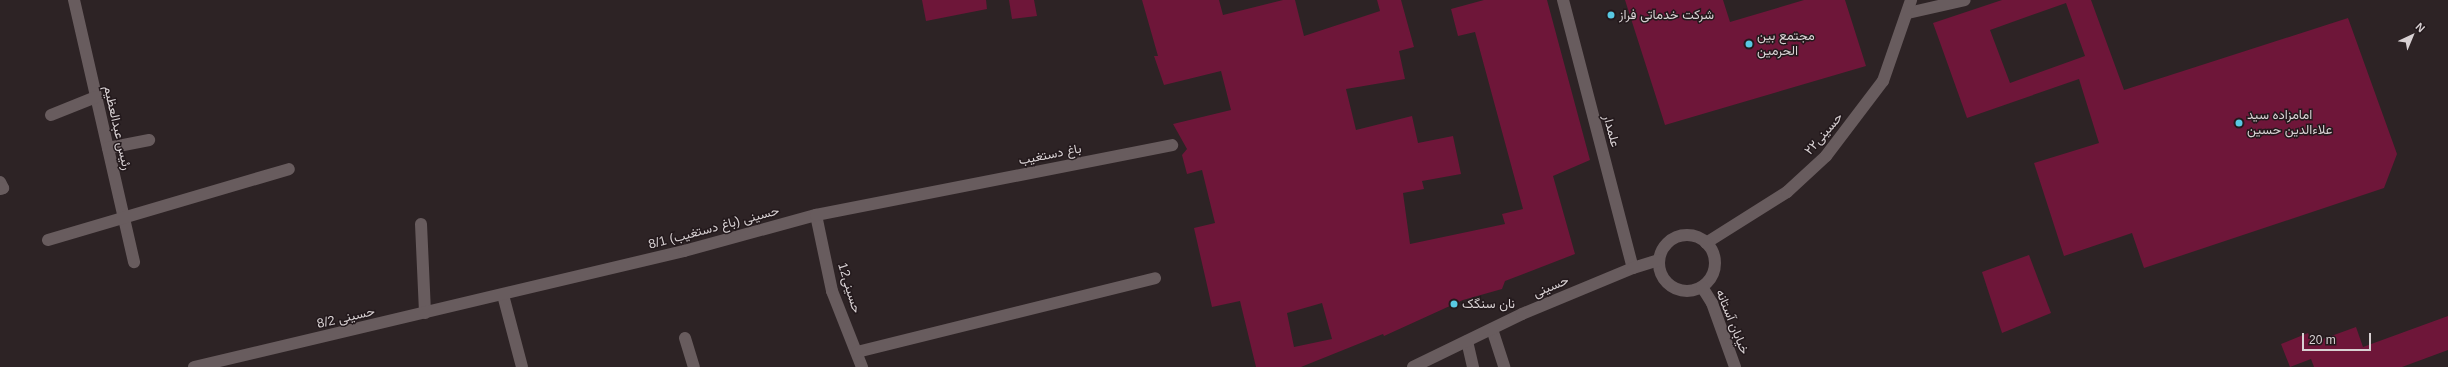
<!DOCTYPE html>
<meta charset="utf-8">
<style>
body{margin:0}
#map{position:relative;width:2448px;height:367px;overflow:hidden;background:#2d2325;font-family:Arial,Vazirmatn,sans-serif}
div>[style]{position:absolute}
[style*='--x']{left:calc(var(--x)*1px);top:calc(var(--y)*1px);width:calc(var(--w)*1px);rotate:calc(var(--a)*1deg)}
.building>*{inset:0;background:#6e1639}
.minor>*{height:12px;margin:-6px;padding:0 6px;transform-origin:6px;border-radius:6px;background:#685c5e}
.tertiary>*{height:12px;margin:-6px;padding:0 6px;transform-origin:6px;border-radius:6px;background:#685c5e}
.tertiary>.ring{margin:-6px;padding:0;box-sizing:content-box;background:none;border:12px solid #685c5e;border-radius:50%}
.dots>*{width:11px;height:11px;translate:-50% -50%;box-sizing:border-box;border:2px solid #23191c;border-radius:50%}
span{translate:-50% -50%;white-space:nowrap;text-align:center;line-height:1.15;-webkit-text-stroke:3px #23191c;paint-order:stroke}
.poi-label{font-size:13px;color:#d8d1d3}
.left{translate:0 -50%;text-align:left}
.street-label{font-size:13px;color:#d8d1d3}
.north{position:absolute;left:2392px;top:16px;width:40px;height:40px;-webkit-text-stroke:3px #23191c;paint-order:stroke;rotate:44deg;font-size:11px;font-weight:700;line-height:16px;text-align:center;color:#d8d1d3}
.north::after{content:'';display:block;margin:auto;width:14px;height:18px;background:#d8d1d3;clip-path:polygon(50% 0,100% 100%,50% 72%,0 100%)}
.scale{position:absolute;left:2302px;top:333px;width:69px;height:18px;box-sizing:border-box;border:2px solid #d8d1d3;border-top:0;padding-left:5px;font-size:12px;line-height:14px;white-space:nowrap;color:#d8d1d3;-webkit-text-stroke:3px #23191c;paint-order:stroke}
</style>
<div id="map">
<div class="building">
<i style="clip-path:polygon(922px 0,986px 0,987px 9px,926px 21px)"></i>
<i style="clip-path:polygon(1009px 0,1034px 0,1037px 16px,1012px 19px)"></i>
<i style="clip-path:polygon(evenodd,1142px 0,1219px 0,1223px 15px,1283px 0,1295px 0,1304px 36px,1380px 11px,1377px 0,1401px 0,1414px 47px,1399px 51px,1405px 79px,1346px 89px,1356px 130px,1412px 116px,1418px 143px,1453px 136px,1461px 174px,1422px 181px,1424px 189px,1403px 193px,1410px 244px,1505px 224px,1502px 214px,1523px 209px,1475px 32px,1458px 36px,1451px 9px,1484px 0,1547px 0,1590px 160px,1553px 176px,1575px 254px,1505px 281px,1502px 289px,1463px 300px,1384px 336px,1383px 334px,1301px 367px,1256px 367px,1240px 301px,1212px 307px,1194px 228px,1215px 223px,1202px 170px,1187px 174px,1182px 155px,1187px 149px,1173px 124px,1231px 110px,1221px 71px,1164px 85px,1154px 56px,1158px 56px,1142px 0,1322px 303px,1332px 339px,1294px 347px,1287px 313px,1322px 303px)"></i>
<i style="clip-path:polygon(1625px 0,1723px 0,1730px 22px,1804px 0,1845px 0,1866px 66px,1665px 125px)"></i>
<i style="clip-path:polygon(evenodd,2002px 0,2091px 0,2124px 90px,2348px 18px,2397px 154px,2384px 188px,2144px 268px,2132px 233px,2064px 256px,2034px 163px,2099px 143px,2079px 79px,1967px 118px,1933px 23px,2002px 0,2066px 3px,2085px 56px,2010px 83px,1990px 30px,2066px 3px)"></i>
<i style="clip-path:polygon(2029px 255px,2051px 313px,2002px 333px,1982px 272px)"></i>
<i style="clip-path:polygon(2448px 316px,2448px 350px,2402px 367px,2314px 367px,2311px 359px,2290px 367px,2281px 344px,2308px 333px,2312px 343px,2356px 327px,2363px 347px)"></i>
</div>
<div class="minor">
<i style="--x:74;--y:0;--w:269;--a:77.1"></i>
<i style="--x:1563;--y:0;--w:277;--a:75.4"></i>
<i style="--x:1908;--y:13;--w:58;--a:-12.8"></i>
<i style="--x:51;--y:115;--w:48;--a:-21.8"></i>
<i style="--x:108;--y:148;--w:42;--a:-11"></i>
<i style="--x:0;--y:182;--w:7;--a:63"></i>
<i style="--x:3;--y:188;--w:3;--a:162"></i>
<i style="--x:816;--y:215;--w:78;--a:78.1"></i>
<i style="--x:832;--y:291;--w:82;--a:68.5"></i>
<i style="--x:421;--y:224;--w:89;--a:87.4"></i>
<i style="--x:48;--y:240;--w:251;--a:-16.4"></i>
<i style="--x:1706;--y:243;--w:96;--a:-32.2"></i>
<i style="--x:1787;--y:192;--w:53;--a:-42.7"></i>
<i style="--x:1826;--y:156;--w:94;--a:-52.8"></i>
<i style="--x:1883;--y:81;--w:86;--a:-70.9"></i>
<i style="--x:503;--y:295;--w:74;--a:75.2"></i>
<i style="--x:1492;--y:329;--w:40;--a:72"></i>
<i style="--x:685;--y:338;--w:30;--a:73"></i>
<i style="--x:1467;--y:341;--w:27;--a:77"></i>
<i style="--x:857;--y:352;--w:307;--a:-13.9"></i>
<i style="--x:194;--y:367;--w:504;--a:-13.32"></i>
<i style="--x:684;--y:251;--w:137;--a:-15.3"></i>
<i style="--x:816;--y:215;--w:363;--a:-11.1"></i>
</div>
<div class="tertiary">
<i class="ring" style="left:1659px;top:235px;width:44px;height:44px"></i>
<i style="--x:1702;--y:287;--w:19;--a:58"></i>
<i style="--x:1712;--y:303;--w:68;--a:70.2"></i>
<i style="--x:1413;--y:367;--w:121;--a:-25.9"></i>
<i style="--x:1522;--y:314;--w:120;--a:-22.5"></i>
<i style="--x:1633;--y:268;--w:27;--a:-17"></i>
</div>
<div class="dots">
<i style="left:1611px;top:15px;background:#58c9e3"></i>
<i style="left:1749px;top:44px;background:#58c9e3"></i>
<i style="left:2239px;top:123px;background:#58c9e3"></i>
<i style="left:1454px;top:304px;background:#58c9e3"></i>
</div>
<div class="poi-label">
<span class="left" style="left:1619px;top:15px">شرکت خدماتی فراز</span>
<span class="left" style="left:1757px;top:44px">مجتمع بین<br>الحرمین</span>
<span class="left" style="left:2247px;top:123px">امامزاده سید<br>علاءالدین حسین</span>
<span class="left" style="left:1462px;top:304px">نان سنگک</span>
</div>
<div class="street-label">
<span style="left:117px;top:128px;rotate:77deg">رئیس عبدالعظیم</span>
<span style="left:1611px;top:131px;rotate:75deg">علمدار</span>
<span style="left:1824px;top:134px;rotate:-49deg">حسینی۲۲</span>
<span style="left:1050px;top:155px;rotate:-11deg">باغ دستغیب</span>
<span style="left:714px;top:228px;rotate:-15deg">8/1 حسینی (باغ دستغیب)</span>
<span style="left:1551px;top:287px;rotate:-23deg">حسینی</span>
<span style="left:849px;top:288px;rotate:73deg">حسینی12</span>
<span style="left:346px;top:318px;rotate:-13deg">8/2 حسینی</span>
<span style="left:1732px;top:322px;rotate:68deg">خیابان آستانه</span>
</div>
<div class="north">N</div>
<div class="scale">20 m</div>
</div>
